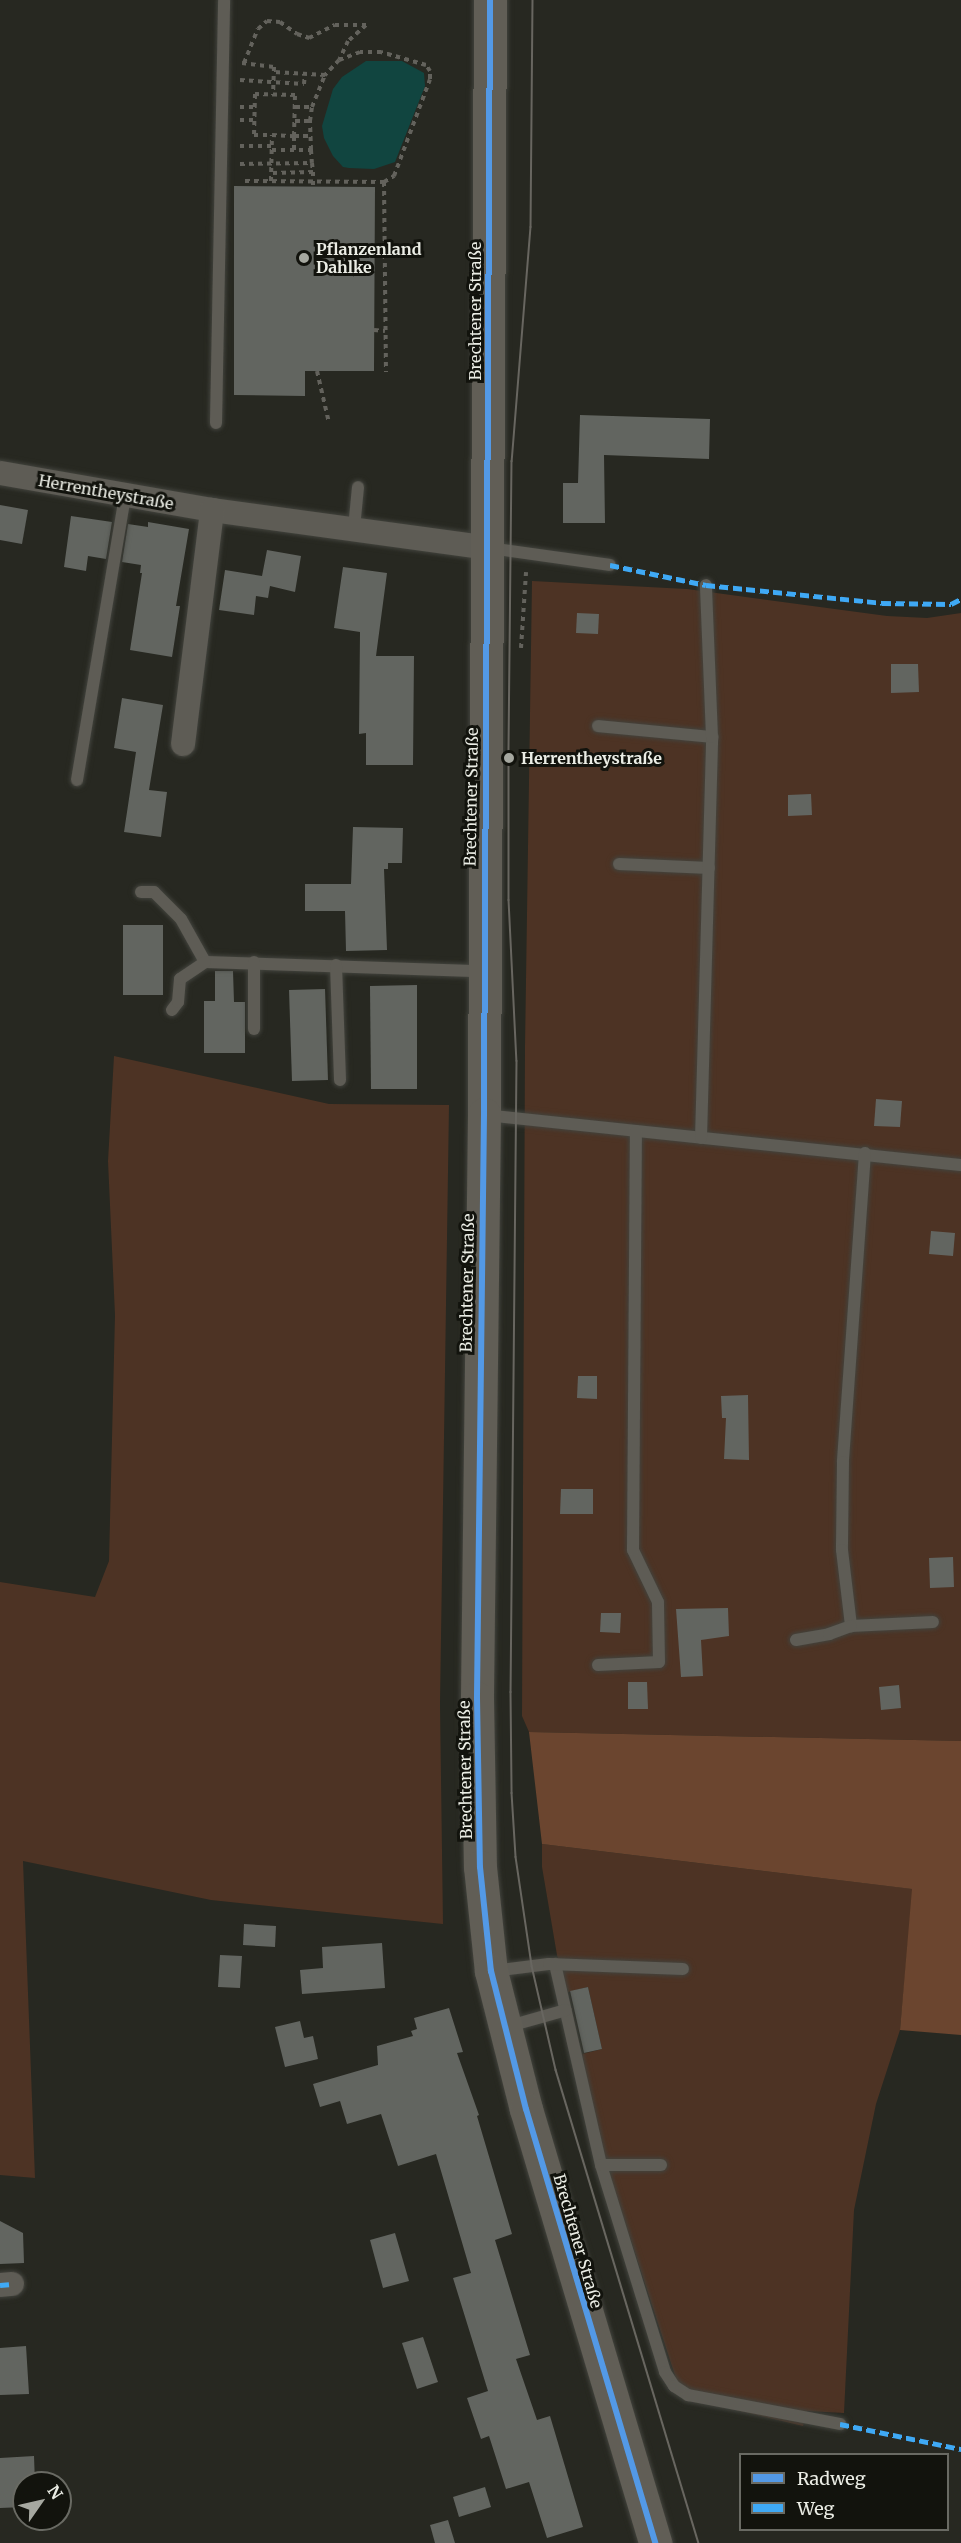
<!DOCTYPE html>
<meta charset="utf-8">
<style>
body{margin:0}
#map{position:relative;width:961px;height:2543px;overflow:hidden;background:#272821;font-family:Merriweather,serif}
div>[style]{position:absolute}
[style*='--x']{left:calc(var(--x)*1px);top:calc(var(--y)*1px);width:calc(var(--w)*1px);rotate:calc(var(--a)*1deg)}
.green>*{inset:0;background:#4d3324}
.forest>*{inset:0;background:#6b452f}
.water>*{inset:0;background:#114540}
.building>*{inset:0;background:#626560}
.path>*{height:4px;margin-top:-2px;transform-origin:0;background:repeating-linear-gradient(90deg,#63625c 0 4.5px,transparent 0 9px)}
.roads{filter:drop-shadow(0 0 2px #42433d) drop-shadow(0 0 2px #42433d)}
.service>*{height:12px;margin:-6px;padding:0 6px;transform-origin:6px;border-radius:6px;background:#5e5c55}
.minor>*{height:24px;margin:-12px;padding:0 12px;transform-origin:12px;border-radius:12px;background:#5e5c55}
.secondary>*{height:33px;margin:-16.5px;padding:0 16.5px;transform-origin:16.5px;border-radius:16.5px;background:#615e56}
.tram>*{height:1.5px;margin:-0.75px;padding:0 0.75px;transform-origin:0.75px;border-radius:0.75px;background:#686660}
.quiet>*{height:4.5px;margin-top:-2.25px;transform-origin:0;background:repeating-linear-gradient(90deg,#3fa9f5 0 9px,transparent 0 13.5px)}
.cycleway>*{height:6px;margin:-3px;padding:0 3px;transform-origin:3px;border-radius:3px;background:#5399e6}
.dots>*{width:16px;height:16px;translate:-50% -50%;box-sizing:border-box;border:3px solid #12130d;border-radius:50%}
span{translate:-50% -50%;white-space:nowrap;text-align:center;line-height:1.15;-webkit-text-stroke:6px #12130d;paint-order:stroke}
.poi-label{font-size:16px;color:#ebede5;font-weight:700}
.left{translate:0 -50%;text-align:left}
.street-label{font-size:16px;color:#ebede5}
.legend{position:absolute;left:739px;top:2453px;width:210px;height:78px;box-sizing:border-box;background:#12130d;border:2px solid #696a63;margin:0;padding:8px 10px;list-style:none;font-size:18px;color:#ebede5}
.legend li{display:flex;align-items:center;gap:12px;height:30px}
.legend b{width:30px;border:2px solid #696a63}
.north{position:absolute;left:12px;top:2471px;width:60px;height:60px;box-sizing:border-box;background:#12130d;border:2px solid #696a63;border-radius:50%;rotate:56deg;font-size:16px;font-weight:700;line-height:24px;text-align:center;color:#ebede5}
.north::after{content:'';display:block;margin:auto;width:21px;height:27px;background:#a6a8a0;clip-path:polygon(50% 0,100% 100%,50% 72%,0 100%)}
</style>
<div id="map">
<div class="green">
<i style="clip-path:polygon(532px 581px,687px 589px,887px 616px,927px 618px,961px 613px,961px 1741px,529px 1732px,522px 1716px,525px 1047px)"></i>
<i style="clip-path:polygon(114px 1056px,329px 1104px,449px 1105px,440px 1704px,443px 1924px,211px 1900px,23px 1861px,35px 2178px,0 2175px,0 1582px,95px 1597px,109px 1561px,115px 1315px,108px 1161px)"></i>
<i style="clip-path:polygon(542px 1844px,913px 1889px,900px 2030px,876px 2104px,854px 2210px,844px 2413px,807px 2411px,803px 2426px,682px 2397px,603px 2155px,582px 2054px,602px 2049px,588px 1987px,568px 1992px,557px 1955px,542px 1867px)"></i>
</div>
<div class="forest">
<i style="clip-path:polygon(529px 1732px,961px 1741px,961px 2035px,900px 2030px,912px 1889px,542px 1844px)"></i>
</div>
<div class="water">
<i style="clip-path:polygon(366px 61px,402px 61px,424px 73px,425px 86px,395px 162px,374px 169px,349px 168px,343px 167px,333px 156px,324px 138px,322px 126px,333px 89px,342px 77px)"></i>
</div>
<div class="building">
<i style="clip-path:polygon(234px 186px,375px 187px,374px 371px,305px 371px,305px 396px,234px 395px)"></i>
<i style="clip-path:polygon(580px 415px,710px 419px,709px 459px,604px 455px,605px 523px,563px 523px,563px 483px,578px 483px)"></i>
<i style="clip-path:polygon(0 505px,28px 510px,22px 544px,0 540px)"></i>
<i style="clip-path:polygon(71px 516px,112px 522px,106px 559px,88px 556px,86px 571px,64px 567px)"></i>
<i style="clip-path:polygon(148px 522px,189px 529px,176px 606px,180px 606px,172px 657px,130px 650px,142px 573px,140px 573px,141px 565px,122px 562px,128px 524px,148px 527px)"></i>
<i style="clip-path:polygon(267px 550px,301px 556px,295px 592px,270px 586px,268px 598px,256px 596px,254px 615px,219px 610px,225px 570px,262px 576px)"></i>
<i style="clip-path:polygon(343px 567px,387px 573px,376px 656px,414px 656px,413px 765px,366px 765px,366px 733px,359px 734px,360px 632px,334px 628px)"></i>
<i style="clip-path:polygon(577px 613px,599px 614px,598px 634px,576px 633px)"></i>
<i style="clip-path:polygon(891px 664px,918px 664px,919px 692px,891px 693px)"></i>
<i style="clip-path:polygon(122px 698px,163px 705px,149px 790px,167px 792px,161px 837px,124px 832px,136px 752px,114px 748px)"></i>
<i style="clip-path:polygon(811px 794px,812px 815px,788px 816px,788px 795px)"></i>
<i style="clip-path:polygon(353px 827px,403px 828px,402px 863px,388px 863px,388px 869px,384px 869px,387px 950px,346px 951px,345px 911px,305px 911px,305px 884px,351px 884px)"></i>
<i style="clip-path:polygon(123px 925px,163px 925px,163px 995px,123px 995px)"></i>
<i style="clip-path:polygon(215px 971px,233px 971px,234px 1002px,245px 1002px,245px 1053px,204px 1053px,204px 1001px,215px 1001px)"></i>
<i style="clip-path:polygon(417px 985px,417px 1089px,371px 1089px,370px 986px)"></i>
<i style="clip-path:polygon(325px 989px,328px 1080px,292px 1081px,289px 990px)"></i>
<i style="clip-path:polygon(876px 1099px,902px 1101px,900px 1127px,874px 1126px)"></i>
<i style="clip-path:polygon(931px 1231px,955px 1233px,953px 1256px,929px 1254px)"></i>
<i style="clip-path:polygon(578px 1376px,597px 1376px,597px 1399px,577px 1398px)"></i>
<i style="clip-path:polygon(748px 1395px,749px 1460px,724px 1459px,726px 1418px,722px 1418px,721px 1396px)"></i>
<i style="clip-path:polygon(561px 1489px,593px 1489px,593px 1514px,560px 1514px)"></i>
<i style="clip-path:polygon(953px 1557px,954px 1587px,930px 1588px,929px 1558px)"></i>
<i style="clip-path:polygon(728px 1608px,729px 1636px,701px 1640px,703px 1676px,681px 1677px,676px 1609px)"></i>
<i style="clip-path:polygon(601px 1613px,621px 1613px,620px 1633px,600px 1632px)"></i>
<i style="clip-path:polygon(628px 1682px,647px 1682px,648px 1709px,628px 1709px)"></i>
<i style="clip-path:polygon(899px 1685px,901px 1708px,881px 1710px,879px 1687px)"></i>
<i style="clip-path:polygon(244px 1924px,276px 1926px,275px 1947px,243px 1945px)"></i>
<i style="clip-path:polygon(382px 1943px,385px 1988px,302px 1994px,300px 1970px,323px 1968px,322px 1947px)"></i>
<i style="clip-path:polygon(220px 1955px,242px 1956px,240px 1988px,218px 1987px)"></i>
<i style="clip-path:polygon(588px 1987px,602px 2049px,584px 2053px,570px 1991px)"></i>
<i style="clip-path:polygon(449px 2008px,463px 2052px,457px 2053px,479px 2115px,477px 2116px,512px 2234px,495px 2240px,530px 2355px,516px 2359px,537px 2420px,550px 2416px,583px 2527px,547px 2538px,529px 2482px,506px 2489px,489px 2436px,481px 2439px,467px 2398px,488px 2391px,453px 2278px,471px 2273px,436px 2154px,398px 2166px,381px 2114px,347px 2124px,340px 2101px,320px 2107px,313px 2084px,378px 2065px,377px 2046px,413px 2036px,411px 2031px,417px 2029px,414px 2018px)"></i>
<i style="clip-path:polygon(300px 2021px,304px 2038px,313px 2036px,318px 2059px,285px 2067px,275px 2027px)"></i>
<i style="clip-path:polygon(0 2221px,23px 2233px,24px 2263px,0 2264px)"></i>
<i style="clip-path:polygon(395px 2233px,409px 2281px,383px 2288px,370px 2240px)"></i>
<i style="clip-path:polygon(423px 2337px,438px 2382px,417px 2389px,402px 2343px)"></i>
<i style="clip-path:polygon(26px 2346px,29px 2394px,0 2395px,0 2348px)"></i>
<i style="clip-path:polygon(34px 2456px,35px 2483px,24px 2483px,24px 2507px,0 2508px,0 2458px)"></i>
<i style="clip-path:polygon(485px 2487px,491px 2507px,459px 2517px,453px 2497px)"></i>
<i style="clip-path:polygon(448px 2520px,455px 2543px,435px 2543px,430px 2525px)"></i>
</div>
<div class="path">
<i style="--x:242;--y:63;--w:32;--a:7"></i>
<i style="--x:274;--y:67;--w:28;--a:92"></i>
<i style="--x:244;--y:63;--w:37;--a:-68"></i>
<i style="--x:258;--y:29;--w:12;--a:-42"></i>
<i style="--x:267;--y:21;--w:13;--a:4"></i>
<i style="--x:280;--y:22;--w:21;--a:35"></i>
<i style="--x:297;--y:34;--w:13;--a:18"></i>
<i style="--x:309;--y:38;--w:29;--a:-27"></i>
<i style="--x:335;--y:25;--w:31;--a:0"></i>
<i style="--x:366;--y:25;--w:24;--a:138"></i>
<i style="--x:348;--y:41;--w:21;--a:115"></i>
<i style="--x:339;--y:60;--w:21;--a:133"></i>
<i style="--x:325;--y:75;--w:51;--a:-176.6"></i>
<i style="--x:240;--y:80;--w:64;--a:3.6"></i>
<i style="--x:304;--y:84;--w:11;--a:-85"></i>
<i style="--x:240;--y:107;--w:15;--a:0"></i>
<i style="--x:295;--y:107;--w:17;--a:0"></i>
<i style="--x:240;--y:120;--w:15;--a:0"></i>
<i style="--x:295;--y:121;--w:15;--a:0"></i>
<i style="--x:240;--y:146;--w:32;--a:0"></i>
<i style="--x:272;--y:150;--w:39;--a:0"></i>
<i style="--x:311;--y:150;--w:13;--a:86"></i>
<i style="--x:294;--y:150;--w:14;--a:-90"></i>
<i style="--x:294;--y:136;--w:16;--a:0"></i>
<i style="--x:311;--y:150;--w:29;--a:-92"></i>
<i style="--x:310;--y:121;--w:14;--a:-82"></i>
<i style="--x:312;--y:107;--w:35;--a:-68"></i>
<i style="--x:240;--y:164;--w:72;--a:-0.8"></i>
<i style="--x:312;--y:163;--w:9;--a:84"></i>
<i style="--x:313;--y:172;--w:41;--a:178.6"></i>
<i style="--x:313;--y:172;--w:14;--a:90"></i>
<i style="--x:245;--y:181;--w:139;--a:0.4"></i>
<i style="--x:384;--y:182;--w:12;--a:-31"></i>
<i style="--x:394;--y:176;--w:103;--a:-69.6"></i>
<i style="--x:430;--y:79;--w:8;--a:-90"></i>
<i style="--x:430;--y:71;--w:7;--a:-124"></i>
<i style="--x:426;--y:65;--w:47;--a:-163.9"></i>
<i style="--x:381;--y:52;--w:21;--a:180"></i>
<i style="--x:360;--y:52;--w:22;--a:159"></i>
<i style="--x:271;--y:181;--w:46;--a:-88.8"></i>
<i style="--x:272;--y:135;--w:22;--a:3"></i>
<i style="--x:294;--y:136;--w:41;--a:-88.6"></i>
<i style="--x:295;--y:95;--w:40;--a:-178.6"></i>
<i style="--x:255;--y:94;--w:41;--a:91.4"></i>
<i style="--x:254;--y:135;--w:18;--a:0"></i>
<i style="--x:384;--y:182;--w:190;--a:89.4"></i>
<i style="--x:374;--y:330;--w:11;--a:5"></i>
<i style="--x:317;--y:371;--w:53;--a:77"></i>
<i style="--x:521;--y:648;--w:76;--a:-86.2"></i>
</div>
<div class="roads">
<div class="service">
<i style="--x:216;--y:423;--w:423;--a:-88.9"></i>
<i style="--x:354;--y:528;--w:41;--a:-84.4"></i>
<i style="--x:489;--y:548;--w:122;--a:8"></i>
<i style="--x:598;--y:726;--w:115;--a:5.5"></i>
<i style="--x:77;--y:780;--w:289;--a:-80.4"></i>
<i style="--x:619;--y:864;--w:90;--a:2.5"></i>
<i style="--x:141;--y:892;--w:13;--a:0"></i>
<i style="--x:154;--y:892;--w:38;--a:45"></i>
<i style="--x:181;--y:919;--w:49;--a:60.8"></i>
<i style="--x:205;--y:962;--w:277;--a:1.9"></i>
<i style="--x:254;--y:962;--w:67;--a:90"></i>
<i style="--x:336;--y:965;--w:115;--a:88"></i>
<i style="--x:172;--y:1010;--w:10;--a:-53"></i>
<i style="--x:178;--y:1002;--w:23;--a:-85"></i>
<i style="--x:180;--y:979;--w:30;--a:-34"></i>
<i style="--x:485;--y:1115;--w:479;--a:6"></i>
<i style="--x:701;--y:1138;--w:401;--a:-88.4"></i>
<i style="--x:712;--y:737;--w:152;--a:-92.3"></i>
<i style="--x:865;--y:1153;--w:310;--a:94.1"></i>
<i style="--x:843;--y:1462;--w:88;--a:90.7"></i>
<i style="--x:842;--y:1550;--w:77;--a:83.2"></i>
<i style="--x:851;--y:1626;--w:82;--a:-2.8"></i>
<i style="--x:796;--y:1640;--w:34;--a:-10"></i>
<i style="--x:829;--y:1634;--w:23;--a:-20"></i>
<i style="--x:598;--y:1665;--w:61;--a:-2.8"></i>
<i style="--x:659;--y:1662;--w:60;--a:-91"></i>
<i style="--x:658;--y:1602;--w:58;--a:-115.7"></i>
<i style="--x:633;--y:1550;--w:419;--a:-89.6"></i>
<i style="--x:555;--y:1964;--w:206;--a:77.1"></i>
<i style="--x:601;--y:2165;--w:217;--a:72.8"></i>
<i style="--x:665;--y:2372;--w:17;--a:57"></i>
<i style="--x:674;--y:2386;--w:17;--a:33"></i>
<i style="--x:688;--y:2395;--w:155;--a:10.8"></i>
<i style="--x:493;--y:1971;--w:56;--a:-7.1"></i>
<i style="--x:549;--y:1964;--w:134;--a:2.1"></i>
<i style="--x:506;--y:2027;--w:62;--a:-15.8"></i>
<i style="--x:601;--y:2165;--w:60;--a:0"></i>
</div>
<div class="minor">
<i style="--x:0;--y:473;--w:215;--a:9.9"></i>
<i style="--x:212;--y:510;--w:279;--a:7.8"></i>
<i style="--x:183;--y:744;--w:236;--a:-82.9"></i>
<i style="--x:0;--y:2285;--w:12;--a:-5"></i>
</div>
<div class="secondary">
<i style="--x:490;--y:0;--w:1114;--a:90.31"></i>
<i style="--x:484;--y:1114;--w:584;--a:90.69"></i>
<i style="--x:477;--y:1698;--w:169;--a:89"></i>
<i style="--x:480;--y:1867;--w:105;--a:84"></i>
<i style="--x:491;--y:1971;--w:142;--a:75.8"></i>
<i style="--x:526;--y:2109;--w:453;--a:73.4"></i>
</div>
</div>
<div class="tram">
<i style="--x:533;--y:0;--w:227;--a:90.5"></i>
<i style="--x:531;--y:227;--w:235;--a:94.6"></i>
<i style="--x:512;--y:461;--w:297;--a:90.6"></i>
<i style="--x:509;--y:758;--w:142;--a:90"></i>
<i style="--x:509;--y:900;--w:161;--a:87.2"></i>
<i style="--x:517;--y:1061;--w:631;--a:90.54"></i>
<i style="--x:511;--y:1692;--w:101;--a:89.4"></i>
<i style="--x:512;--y:1793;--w:64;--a:86.4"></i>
<i style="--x:516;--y:1857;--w:110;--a:81.6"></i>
<i style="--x:532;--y:1966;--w:107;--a:77"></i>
<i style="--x:556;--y:2070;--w:494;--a:73.2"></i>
</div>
<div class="quiet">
<i style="--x:610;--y:565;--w:98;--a:11.8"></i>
<i style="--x:706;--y:585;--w:177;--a:5.8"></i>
<i style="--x:882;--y:603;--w:69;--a:0.8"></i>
<i style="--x:951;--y:604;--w:11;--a:-27"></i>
<i style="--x:0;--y:2285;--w:12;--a:-5"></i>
<i style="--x:840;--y:2424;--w:124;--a:11.7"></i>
</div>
<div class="cycleway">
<i style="--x:490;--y:0;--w:1114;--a:90.31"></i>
<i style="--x:484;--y:1114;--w:584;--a:90.69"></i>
<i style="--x:477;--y:1698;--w:169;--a:89"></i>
<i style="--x:480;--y:1867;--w:105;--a:84"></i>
<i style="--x:491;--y:1971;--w:142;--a:75.8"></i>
<i style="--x:526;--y:2109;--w:453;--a:73.4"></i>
</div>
<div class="dots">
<i style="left:304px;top:258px;background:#a6a8a0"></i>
<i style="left:509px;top:758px;background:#a6a8a0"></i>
</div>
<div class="poi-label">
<span class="left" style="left:316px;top:258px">Pflanzenland<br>Dahlke</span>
<span class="left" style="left:521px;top:758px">Herrentheystraße</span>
</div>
<div class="street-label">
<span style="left:475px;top:311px;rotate:-90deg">Brechtener Straße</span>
<span style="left:106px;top:492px;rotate:10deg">Herrentheystraße</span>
<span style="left:471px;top:797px;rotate:-89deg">Brechtener Straße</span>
<span style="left:467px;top:1283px;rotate:-89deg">Brechtener Straße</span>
<span style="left:465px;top:1770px;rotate:-91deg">Brechtener Straße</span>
<span style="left:578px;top:2241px;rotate:74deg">Brechtener Straße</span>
</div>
<ul class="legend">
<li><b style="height:8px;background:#5399e6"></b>Radweg</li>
<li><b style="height:8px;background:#3fa9f5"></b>Weg</li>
</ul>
<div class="north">N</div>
</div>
